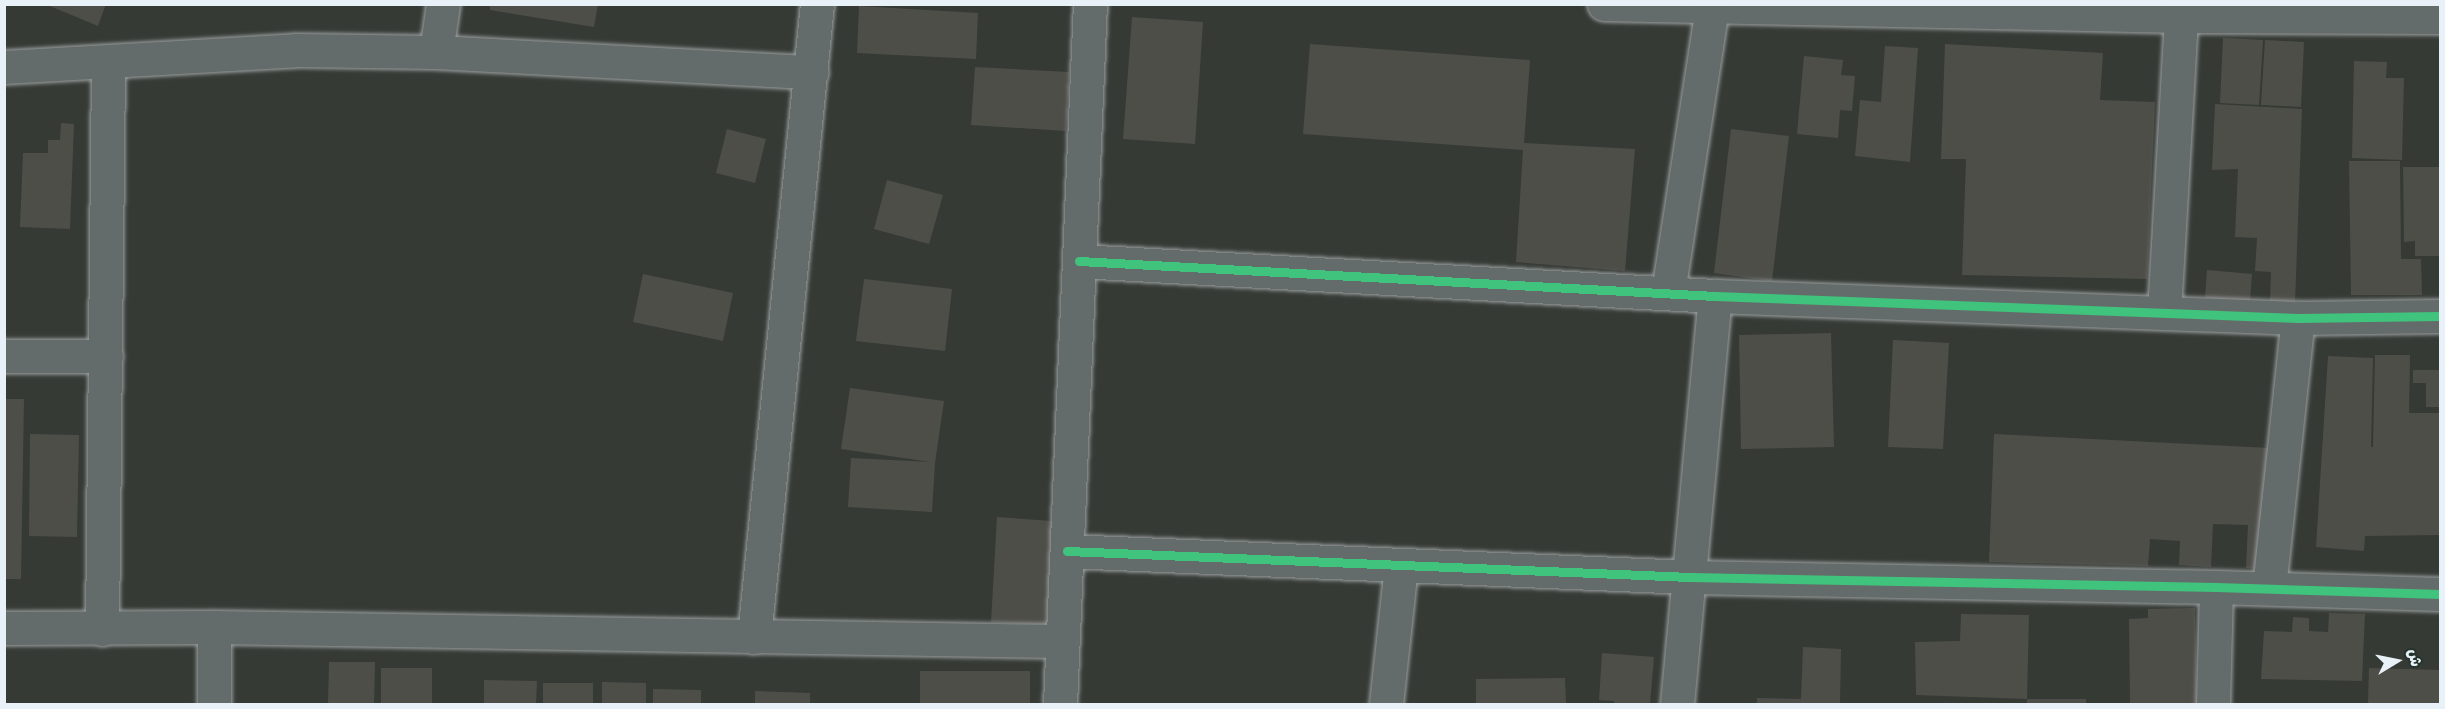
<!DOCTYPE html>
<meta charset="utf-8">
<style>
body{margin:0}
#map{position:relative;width:2445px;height:709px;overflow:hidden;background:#353a35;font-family:"Architects Daughter","Playpen Sans Arabic",sans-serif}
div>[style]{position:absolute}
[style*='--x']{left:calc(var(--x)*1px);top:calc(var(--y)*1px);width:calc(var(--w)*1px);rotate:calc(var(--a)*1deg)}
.building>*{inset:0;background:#4e4e49}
.roads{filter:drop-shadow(0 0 2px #9a9e9e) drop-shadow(0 0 2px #9a9e9e)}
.minor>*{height:33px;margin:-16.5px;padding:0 16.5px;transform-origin:16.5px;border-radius:16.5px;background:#646b6b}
.cycleway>*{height:9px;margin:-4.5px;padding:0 4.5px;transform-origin:4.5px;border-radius:4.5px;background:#40c37c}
span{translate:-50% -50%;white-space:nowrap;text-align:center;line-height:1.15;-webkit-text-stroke:5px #26332d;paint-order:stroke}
.frame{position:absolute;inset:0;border:6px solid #e8f1f8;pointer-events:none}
.north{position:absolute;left:2367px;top:631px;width:60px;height:60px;-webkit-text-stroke:4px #26332d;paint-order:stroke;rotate:80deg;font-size:16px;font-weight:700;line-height:24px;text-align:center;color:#e8f1f8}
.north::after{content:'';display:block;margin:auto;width:21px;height:27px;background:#e8f1f8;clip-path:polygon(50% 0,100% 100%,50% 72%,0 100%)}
</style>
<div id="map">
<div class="building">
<i style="clip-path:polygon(45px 4px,106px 4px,98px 26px)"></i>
<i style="clip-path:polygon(490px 4px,598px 4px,594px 27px,490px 10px)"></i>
<i style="clip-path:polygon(859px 6px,978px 13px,976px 59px,857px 53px)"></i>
<i style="clip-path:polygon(1132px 17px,1203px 22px,1195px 144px,1123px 139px)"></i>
<i style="clip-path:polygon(2223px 38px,2263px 40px,2259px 105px,2220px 103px)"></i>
<i style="clip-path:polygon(2265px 40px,2304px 42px,2301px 107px,2261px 105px)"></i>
<i style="clip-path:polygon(1310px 44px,1530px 60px,1524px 143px,1635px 149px,1625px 271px,1516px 262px,1523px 150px,1303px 134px)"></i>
<i style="clip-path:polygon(1945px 44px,2103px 53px,2100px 100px,2155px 102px,2147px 279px,1962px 275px,1966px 159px,1941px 159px)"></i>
<i style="clip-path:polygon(1885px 46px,1918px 48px,1910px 162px,1855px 156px,1860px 100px,1881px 102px)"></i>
<i style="clip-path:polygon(1804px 56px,1843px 60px,1841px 75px,1855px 76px,1852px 111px,1840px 110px,1838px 138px,1797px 134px)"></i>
<i style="clip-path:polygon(2354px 61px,2387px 62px,2386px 78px,2404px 78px,2402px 160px,2352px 158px)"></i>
<i style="clip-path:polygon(975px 67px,1069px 72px,1066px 131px,971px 125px)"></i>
<i style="clip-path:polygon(2215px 104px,2302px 109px,2295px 303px,2270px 302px,2271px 272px,2255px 271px,2257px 238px,2235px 237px,2238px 169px,2212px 170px)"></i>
<i style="clip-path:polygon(61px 123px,74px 124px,70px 229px,20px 227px,23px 153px,48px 153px,48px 140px,60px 140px)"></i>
<i style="clip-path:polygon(727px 129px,766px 139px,755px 183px,716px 173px)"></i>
<i style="clip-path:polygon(1731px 129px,1789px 136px,1772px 281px,1714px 273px)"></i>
<i style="clip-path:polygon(2349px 161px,2400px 161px,2401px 259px,2421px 259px,2422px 295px,2351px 295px)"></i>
<i style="clip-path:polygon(2403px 167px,2440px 167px,2440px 256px,2415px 256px,2415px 241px,2404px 242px)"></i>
<i style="clip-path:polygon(887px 180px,943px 195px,929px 244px,874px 229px)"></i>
<i style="clip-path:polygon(2207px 270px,2252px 274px,2250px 301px,2205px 298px)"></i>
<i style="clip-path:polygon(643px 274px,733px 293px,723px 341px,633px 322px)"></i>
<i style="clip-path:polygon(864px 279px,952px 289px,945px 351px,856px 341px)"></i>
<i style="clip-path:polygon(1831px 333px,1834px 447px,1741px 449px,1739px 335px)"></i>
<i style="clip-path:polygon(1893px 340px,1949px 343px,1943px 449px,1888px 447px)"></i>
<i style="clip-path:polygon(2375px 355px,2410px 355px,2409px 413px,2440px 413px,2440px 535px,2365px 536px,2364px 551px,2316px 547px,2328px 356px,2373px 358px,2371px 447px,2373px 447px)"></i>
<i style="clip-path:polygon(2413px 370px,2440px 370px,2440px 407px,2426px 407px,2426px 383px,2413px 383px)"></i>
<i style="clip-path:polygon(850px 388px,944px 401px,935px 463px,932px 512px,848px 507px,851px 458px,931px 462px,841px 449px)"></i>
<i style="clip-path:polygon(4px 399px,24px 399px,21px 579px,4px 579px)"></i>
<i style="clip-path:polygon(30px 434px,79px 435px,77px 537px,29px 536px)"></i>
<i style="clip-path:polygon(1994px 434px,2270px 448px,2265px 569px,2246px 568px,2248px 525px,2213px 524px,2211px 567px,2179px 565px,2180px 541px,2150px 539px,2148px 566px,1989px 562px)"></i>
<i style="clip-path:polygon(997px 517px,1052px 521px,1047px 625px,991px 622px)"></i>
<i style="clip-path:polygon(2195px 608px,2197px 704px,2130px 704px,2129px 619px,2148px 618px,2148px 609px)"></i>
<i style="clip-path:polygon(2329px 613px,2365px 614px,2362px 681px,2261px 679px,2264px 631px,2292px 632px,2293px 617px,2309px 618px,2309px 631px,2328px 632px)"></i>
<i style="clip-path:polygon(1961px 614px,2029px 615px,2027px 699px,1916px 695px,1915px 642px,1960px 641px)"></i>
<i style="clip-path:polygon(1803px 647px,1841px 649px,1840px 704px,1757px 704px,1757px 698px,1801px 699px)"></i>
<i style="clip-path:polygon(1602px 653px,1654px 657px,1650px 704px,1614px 704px,1614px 701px,1599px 700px)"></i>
<i style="clip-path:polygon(329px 662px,375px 662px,374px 704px,328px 704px)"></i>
<i style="clip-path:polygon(381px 668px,432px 668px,432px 704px,381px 704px)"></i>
<i style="clip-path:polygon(2369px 668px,2440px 670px,2440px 704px,2368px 704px)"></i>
<i style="clip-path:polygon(920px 671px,1030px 671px,1030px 704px,920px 704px)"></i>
<i style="clip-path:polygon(1565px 678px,1566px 704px,1476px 704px,1476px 679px)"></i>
<i style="clip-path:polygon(484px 680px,537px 681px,536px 704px,484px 704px)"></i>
<i style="clip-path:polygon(602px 682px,646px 683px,646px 704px,602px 704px)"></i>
<i style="clip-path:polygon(543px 683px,593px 683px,593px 704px,543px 704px)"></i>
<i style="clip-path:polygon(653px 689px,701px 690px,701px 704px,653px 704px)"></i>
<i style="clip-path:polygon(755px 691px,810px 693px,810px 704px,755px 704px)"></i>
<i style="clip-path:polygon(2027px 699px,2086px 699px,2086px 704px,2027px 704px)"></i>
</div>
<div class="roads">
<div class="minor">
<i style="--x:1604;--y:4;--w:577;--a:1.19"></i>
<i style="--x:2181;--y:16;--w:259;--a:0.2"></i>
<i style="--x:436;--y:52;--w:49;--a:-81.7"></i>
<i style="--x:4;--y:67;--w:292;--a:-3.3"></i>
<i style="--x:296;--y:50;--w:140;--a:0.8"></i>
<i style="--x:436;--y:52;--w:376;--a:3.1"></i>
<i style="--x:1079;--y:261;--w:637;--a:3.15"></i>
<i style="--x:1715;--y:296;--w:583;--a:2.16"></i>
<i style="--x:2298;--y:318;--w:142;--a:-0.8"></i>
<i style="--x:1668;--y:292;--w:286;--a:-81.2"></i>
<i style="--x:2164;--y:313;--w:297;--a:-86.7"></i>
<i style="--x:4;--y:356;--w:102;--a:0"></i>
<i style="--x:1067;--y:551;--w:624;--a:2.39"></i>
<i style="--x:1690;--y:577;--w:526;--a:1.09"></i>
<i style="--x:2216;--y:587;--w:224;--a:1.8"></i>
<i style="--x:2269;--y:588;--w:272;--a:-83.9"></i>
<i style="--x:214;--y:627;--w:77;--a:90"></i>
<i style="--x:4;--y:628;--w:210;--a:-0.3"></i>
<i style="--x:214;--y:627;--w:848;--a:0.95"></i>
<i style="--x:102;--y:629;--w:568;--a:-89.39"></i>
<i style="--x:754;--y:637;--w:636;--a:-84.32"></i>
<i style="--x:1060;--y:704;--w:701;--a:-87.55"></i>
<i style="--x:1386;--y:704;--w:140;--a:-83.8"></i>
<i style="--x:1677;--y:704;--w:410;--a:-84.7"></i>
<i style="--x:2213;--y:704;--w:117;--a:-88.5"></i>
</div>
</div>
<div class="cycleway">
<i style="--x:1079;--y:261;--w:637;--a:3.15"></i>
<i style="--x:1715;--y:296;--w:583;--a:2.16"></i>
<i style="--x:2298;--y:318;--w:142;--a:-0.8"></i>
<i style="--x:1067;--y:551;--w:624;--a:2.39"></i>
<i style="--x:1690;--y:577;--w:526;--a:1.09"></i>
<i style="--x:2216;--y:587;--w:224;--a:1.8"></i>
</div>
<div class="frame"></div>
<div class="north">ش</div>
</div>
